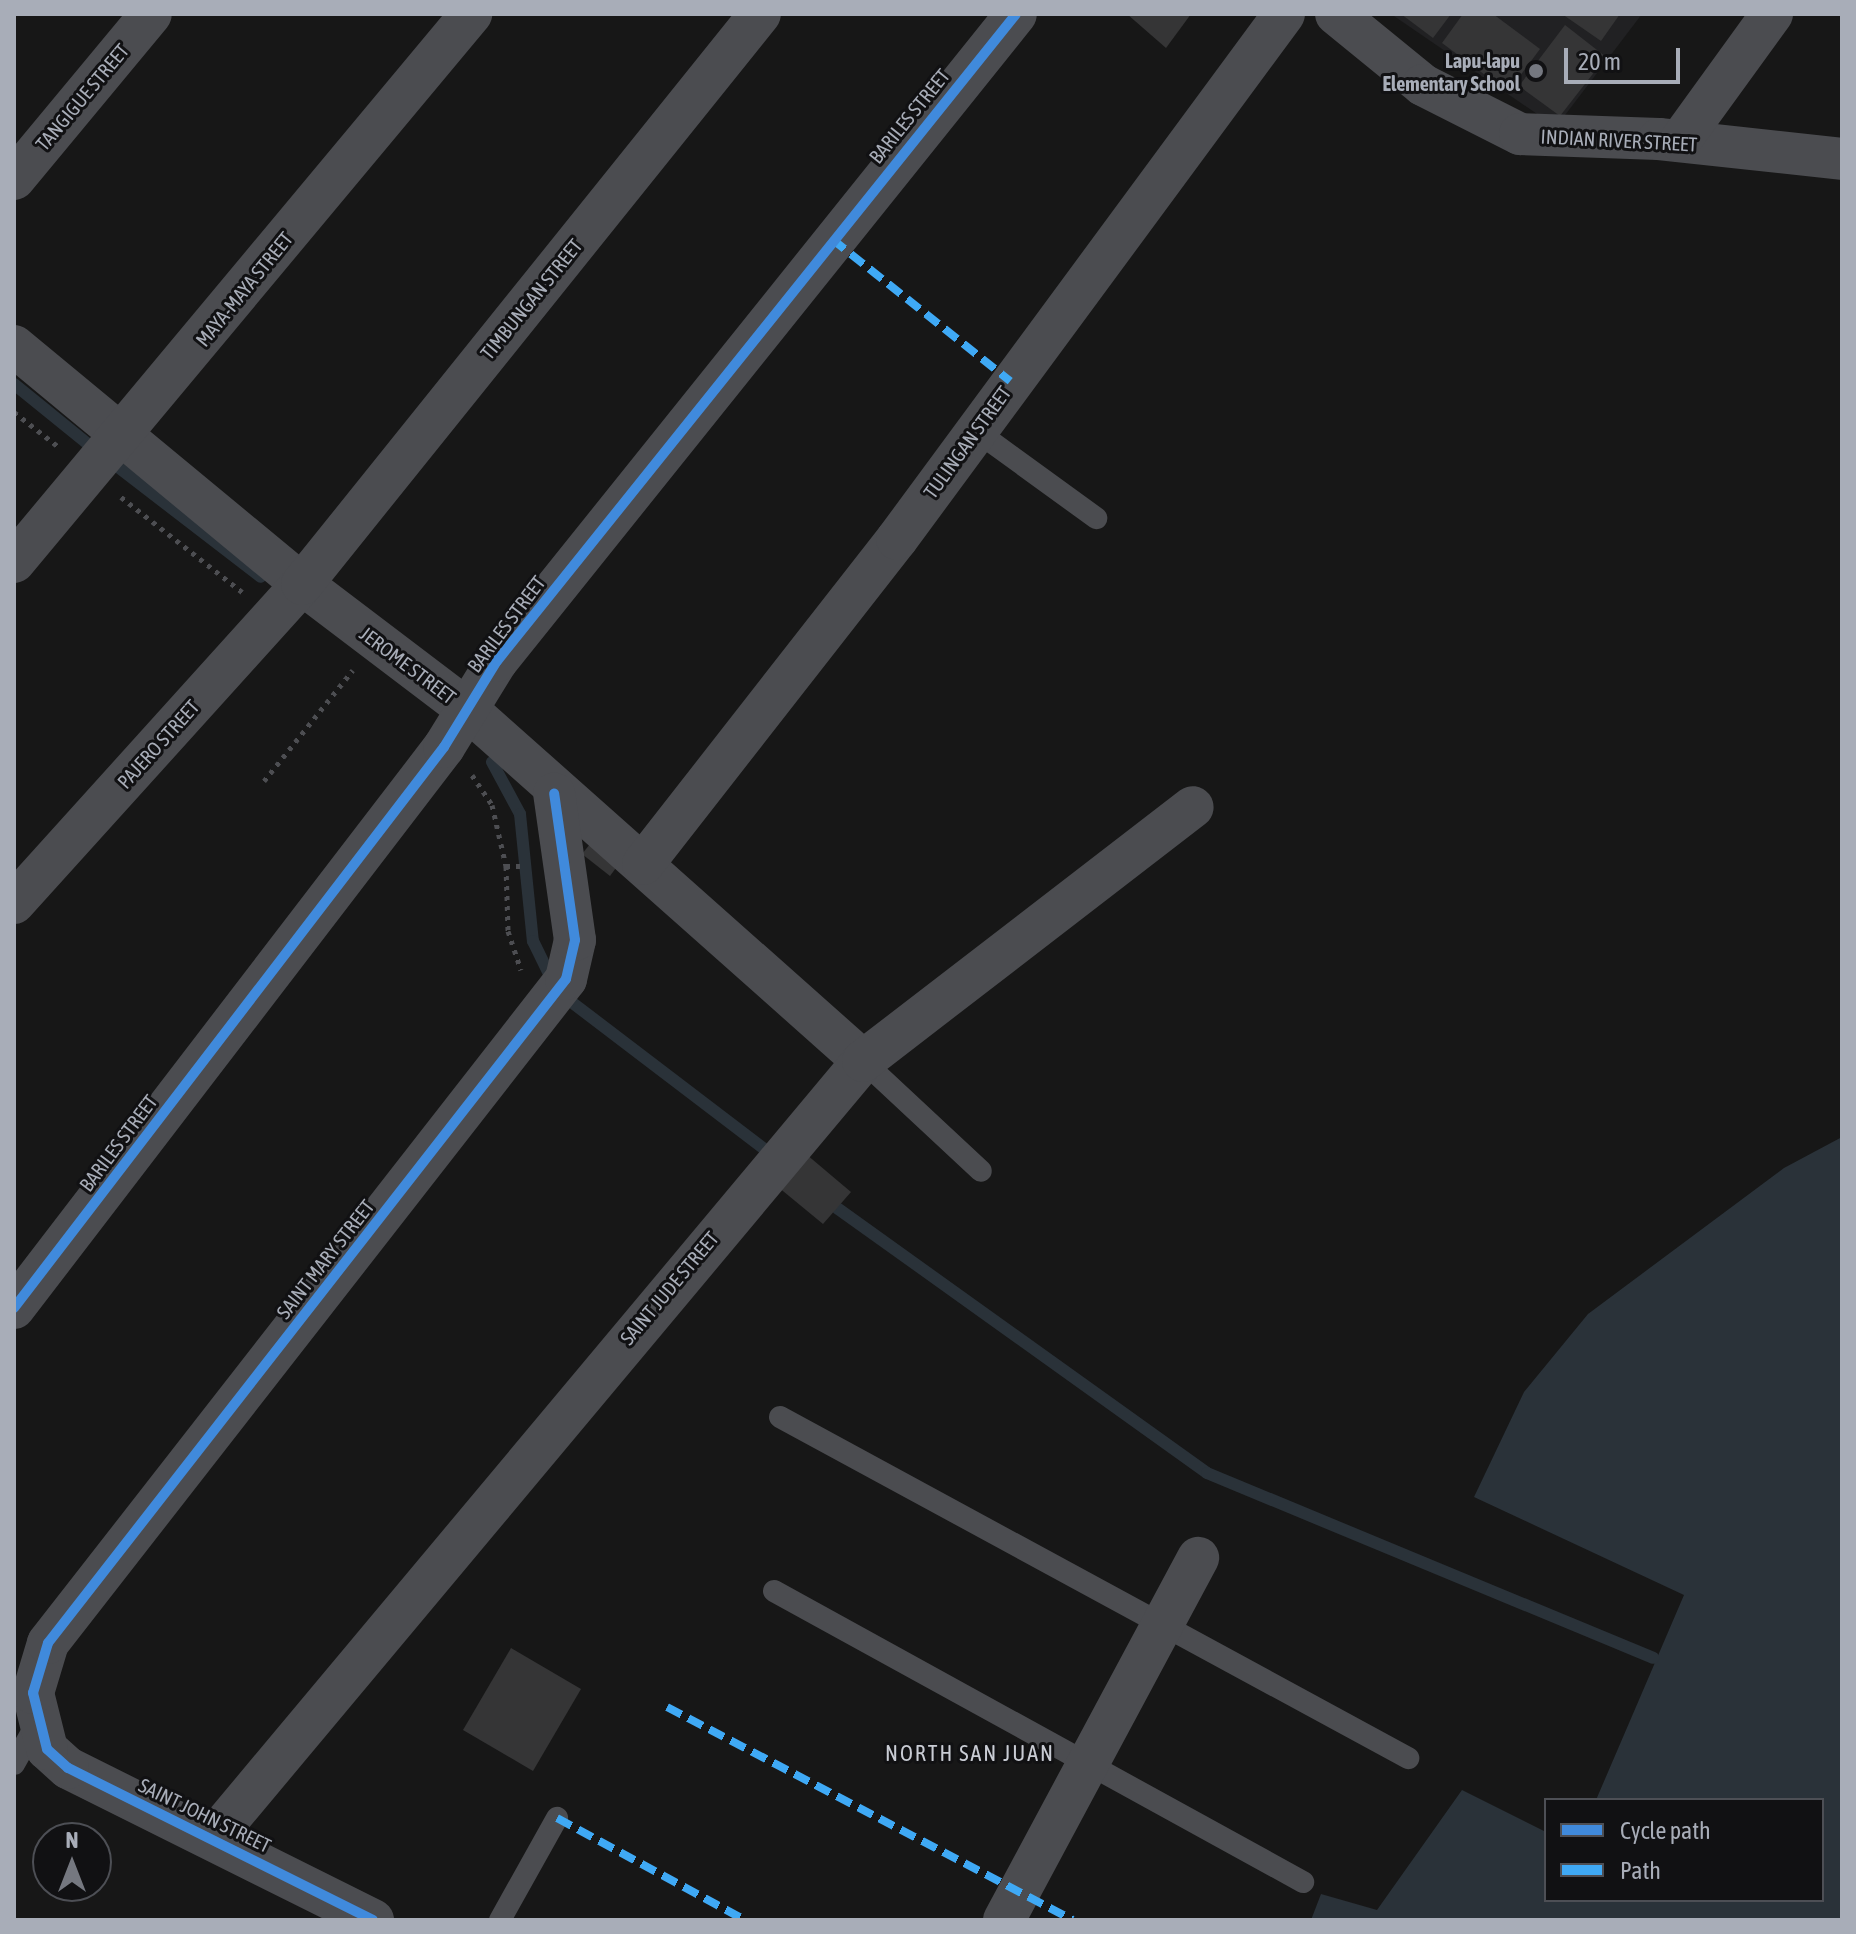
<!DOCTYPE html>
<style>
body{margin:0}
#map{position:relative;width:1856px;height:1934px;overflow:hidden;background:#171717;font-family:"Asap Condensed",sans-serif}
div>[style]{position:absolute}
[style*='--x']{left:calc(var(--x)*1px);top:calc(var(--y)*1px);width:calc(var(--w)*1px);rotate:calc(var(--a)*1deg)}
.built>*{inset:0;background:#212123}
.water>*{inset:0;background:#2a3239}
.stream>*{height:12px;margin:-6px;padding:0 6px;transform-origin:6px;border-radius:6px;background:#2a3239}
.building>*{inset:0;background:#353536}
.path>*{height:5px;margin-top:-2.5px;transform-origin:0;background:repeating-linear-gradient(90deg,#4d4e52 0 4px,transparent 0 10px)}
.service>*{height:22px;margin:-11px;padding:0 11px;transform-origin:11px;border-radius:11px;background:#4b4c50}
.minor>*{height:42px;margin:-21px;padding:0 21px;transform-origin:21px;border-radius:21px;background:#4b4c50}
.quiet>*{height:8px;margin-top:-4px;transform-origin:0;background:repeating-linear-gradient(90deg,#3fa9f5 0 16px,transparent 0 24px)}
.cycleway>*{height:10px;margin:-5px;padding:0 5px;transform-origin:5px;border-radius:5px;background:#408adc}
.dots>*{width:22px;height:22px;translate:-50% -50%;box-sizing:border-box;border:4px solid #111113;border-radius:50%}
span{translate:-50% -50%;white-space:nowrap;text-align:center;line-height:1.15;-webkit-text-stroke:6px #111113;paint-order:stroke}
.poi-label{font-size:20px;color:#a8adb8;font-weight:700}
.right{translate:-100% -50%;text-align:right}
.street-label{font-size:20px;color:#a8adb8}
.neighbourhood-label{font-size:22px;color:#c9ccd4;letter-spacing:2px}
.frame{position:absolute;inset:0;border:16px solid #a8adb8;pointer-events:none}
.legend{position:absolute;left:1544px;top:1798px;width:280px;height:104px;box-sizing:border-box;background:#111113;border:2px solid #4d4f55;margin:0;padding:10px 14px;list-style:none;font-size:24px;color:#a8adb8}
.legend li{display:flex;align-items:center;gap:16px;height:40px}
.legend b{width:40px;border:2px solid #4d4f55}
.north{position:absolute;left:32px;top:1822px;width:80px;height:80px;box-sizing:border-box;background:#111113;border:2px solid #4d4f55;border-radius:50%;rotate:0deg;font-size:22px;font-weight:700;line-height:32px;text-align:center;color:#a8adb8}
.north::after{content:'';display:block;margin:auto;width:28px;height:36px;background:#757880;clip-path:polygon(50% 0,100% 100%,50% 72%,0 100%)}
.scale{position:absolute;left:1564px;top:48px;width:116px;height:36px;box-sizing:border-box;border:4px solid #a8adb8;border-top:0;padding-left:10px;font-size:24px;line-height:28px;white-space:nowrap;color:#a8adb8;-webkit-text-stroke:6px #111113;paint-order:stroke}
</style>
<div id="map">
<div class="built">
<i style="clip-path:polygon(1391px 14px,1642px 14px,1556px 127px)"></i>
</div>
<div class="water">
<i style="clip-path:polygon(1842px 1137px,1842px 1920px,1311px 1920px,1321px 1894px,1377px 1910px,1462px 1790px,1546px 1832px,1546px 1900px,1822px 1900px,1822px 1800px,1596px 1800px,1684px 1595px,1474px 1497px,1524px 1392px,1588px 1314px,1784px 1168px)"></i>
</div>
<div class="stream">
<i style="--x:14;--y:384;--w:103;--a:39.1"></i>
<i style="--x:118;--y:467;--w:180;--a:37.6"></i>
<i style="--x:492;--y:762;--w:59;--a:61.7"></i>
<i style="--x:520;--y:814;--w:128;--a:84.2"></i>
<i style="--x:533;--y:941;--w:46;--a:64"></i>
<i style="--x:574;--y:1004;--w:243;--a:37.3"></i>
<i style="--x:837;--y:1208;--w:455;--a:35.6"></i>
<i style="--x:1207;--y:1473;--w:483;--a:22.5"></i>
</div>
<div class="building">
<i style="clip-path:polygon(1127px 14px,1191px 14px,1166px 48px)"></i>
<i style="clip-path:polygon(1401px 14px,1451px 14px,1433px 38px)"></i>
<i style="clip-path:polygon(1463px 14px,1493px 14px,1540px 49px,1508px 92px,1442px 43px)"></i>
<i style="clip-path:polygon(1562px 14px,1620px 14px,1601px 41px)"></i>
<i style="clip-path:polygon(1565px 25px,1606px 57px,1560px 116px,1519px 86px)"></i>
<i style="clip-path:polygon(594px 839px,621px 861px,610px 876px,582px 854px)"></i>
<i style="clip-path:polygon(800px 1149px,851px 1192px,823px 1224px,772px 1182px)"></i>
<i style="clip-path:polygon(511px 1648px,581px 1689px,533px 1771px,463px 1730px)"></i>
</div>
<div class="path">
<i style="--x:14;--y:412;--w:58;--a:38"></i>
<i style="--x:121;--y:497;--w:154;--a:38.1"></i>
<i style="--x:472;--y:775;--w:36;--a:56"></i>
<i style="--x:492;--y:805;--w:63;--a:77.1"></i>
<i style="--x:506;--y:866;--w:65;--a:88.2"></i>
<i style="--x:508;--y:931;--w:41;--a:71.6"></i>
<i style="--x:264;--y:781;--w:142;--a:-51.3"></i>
<i style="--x:506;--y:866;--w:19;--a:0"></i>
</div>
<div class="service">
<i style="--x:975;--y:430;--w:150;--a:36"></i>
<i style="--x:863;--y:1061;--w:161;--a:43"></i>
<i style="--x:780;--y:1417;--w:715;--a:28.5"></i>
<i style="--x:774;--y:1591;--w:604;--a:28.81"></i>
<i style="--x:14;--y:1764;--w:45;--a:-60.6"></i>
<i style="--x:500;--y:1920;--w:117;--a:-60.8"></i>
</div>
<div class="minor">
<i style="--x:1336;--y:14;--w:112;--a:39.2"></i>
<i style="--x:1423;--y:85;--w:109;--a:26.8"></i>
<i style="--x:1520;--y:134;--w:139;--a:2.1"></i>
<i style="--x:1659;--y:139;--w:184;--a:6.2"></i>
<i style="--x:1680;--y:141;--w:157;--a:-54.1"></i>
<i style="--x:14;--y:179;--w:214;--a:-50.3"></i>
<i style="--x:14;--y:346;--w:374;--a:39.6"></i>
<i style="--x:302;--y:584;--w:208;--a:37.2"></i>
<i style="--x:468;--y:710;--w:528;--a:41.62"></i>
<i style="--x:14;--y:562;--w:714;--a:-50.17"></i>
<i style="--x:643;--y:864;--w:412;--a:-52"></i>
<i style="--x:897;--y:539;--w:652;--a:-53.6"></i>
<i style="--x:14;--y:903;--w:430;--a:-47.9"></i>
<i style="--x:302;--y:584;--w:731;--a:-51.22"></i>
<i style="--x:14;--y:1308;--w:707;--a:-52.53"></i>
<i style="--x:444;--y:747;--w:101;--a:-58.4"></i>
<i style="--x:497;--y:661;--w:829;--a:-51.26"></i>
<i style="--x:213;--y:1838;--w:1013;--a:-50.09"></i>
<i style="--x:863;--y:1061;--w:416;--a:-37.6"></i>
<i style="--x:373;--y:1920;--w:341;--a:-153.5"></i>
<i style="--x:68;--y:1768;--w:28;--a:-138"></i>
<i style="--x:47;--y:1749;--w:58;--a:-104"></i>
<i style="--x:33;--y:1693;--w:52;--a:-73.3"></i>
<i style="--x:48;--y:1643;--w:842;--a:-52.04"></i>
<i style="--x:566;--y:979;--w:40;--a:-77"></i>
<i style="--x:575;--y:940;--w:148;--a:-98.1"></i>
<i style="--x:1004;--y:1920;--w:411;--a:-61.8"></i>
</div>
<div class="quiet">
<i style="--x:832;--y:239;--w:228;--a:38.6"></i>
<i style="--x:667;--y:1707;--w:458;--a:27.7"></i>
<i style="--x:557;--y:1818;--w:214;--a:28.5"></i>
</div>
<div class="cycleway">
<i style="--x:14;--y:1308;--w:707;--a:-52.53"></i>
<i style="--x:444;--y:747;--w:101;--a:-58.4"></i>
<i style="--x:497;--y:661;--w:829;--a:-51.26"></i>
<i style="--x:373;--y:1920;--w:341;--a:-153.5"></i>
<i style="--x:68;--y:1768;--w:28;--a:-138"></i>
<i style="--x:47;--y:1749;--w:58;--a:-104"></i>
<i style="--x:33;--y:1693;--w:52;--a:-73.3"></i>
<i style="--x:48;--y:1643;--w:842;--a:-52.04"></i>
<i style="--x:566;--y:979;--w:40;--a:-77"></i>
<i style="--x:575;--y:940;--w:148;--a:-98.1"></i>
</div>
<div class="dots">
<i style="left:1536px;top:71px;background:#757880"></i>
</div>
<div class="poi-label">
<span class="right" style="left:1520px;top:72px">Lapu-lapu<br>Elementary School</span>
</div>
<div class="street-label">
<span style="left:82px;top:97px;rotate:-50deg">TANGIGUE STREET</span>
<span style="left:909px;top:116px;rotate:-51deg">BARILES STREET</span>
<span style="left:1619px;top:140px;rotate:3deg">INDIAN RIVER STREET</span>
<span style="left:244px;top:289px;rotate:-51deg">MAYA-MAYA STREET</span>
<span style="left:531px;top:299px;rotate:-51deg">TIMBUNGAN STREET</span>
<span style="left:967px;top:442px;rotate:-54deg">TULINGAN STREET</span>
<span style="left:506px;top:624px;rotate:-53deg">BARILES STREET</span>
<span style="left:408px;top:665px;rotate:37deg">JEROME STREET</span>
<span style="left:158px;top:744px;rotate:-48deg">PAJERO STREET</span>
<span style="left:118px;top:1143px;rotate:-53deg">BARILES STREET</span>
<span style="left:325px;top:1259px;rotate:-52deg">SAINT MARY STREET</span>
<span style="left:669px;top:1288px;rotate:-50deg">SAINT JUDE STREET</span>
<span style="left:205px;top:1815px;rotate:26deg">SAINT JOHN STREET</span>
</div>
<div class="neighbourhood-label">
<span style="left:970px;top:1754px">NORTH SAN JUAN</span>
</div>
<div class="frame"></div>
<ul class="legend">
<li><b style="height:10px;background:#408adc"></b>Cycle path</li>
<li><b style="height:10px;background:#3fa9f5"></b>Path</li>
</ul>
<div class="north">N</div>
<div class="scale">20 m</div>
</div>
